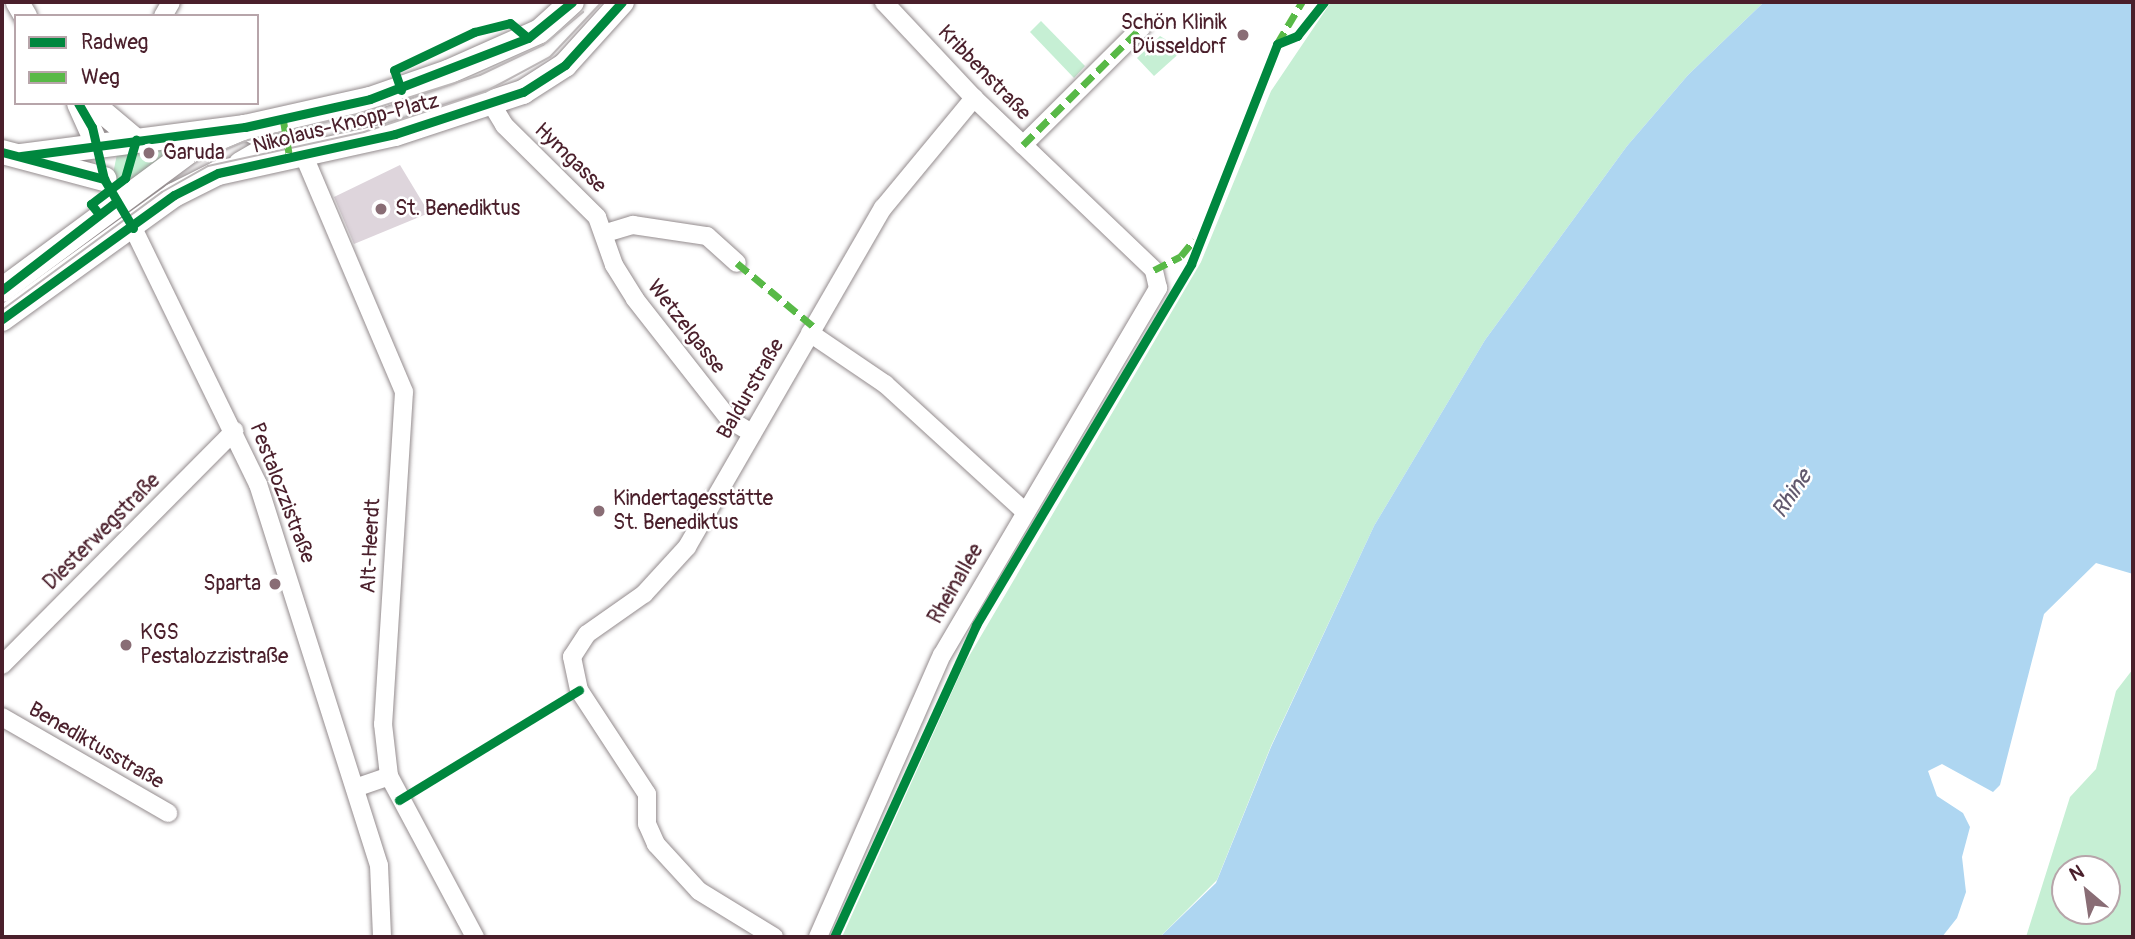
<!DOCTYPE html>
<meta charset="utf-8">
<style>
body{margin:0}
#map{position:relative;width:2135px;height:939px;overflow:hidden;background:#fff;font-family:Pangolin,sans-serif}
div>[style]{position:absolute}
[style*='--x']{left:calc(var(--x)*1px);top:calc(var(--y)*1px);width:calc(var(--w)*1px);rotate:calc(var(--a)*1deg)}
.green>*{inset:0;background:#c6efd4}
.water>*{inset:0;background:#aed6f1}
.building>*{inset:0;background:#ded5dc}
.roads{filter:drop-shadow(0 0 2px #948c8e) drop-shadow(0 0 2px #948c8e)}
.minor>*{height:18px;margin:-9px;padding:0 9px;transform-origin:9px;border-radius:9px;background:#fff}
.tertiary>*{height:23px;margin:-11.5px;padding:0 11.5px;transform-origin:11.5px;border-radius:11.5px;background:#fff}
.secondary>*{height:24px;margin:-12px;padding:0 12px;transform-origin:12px;border-radius:12px;background:#fff}
.tram>*{height:2px;margin:-1px;padding:0 1px;transform-origin:1px;border-radius:1px;background:#bdb8b9}
.quiet>*{height:7px;margin-top:-3.5px;transform-origin:0;background:repeating-linear-gradient(90deg,#58b947 0 14px,transparent 0 21px)}
.cycleway>*{height:9px;margin:-4.5px;padding:0 4.5px;transform-origin:4.5px;border-radius:4.5px;background:#00873e}
.dots>*{width:19px;height:19px;translate:-50% -50%;box-sizing:border-box;border:4px solid #fff;border-radius:50%}
span{translate:-50% -50%;white-space:nowrap;text-align:center;line-height:1.15;-webkit-text-stroke:5px #fff;paint-order:stroke}
.poi-label{font-size:21px;color:#4a1f2b}
.right{translate:-100% -50%;text-align:right}
.left{translate:0 -50%;text-align:left}
.street-label{font-size:21px;color:#4a1f2b}
.water-label{font-size:23px;color:#61596e;font-style:italic}
.frame{position:absolute;inset:0;border:4px solid #4a1f2b;pointer-events:none}
.legend{position:absolute;left:14px;top:14px;width:245px;height:91px;box-sizing:border-box;background:#fff;border:2px solid #b7a5aa;margin:0;padding:9px 12px;list-style:none;font-size:21px;color:#4a1f2b}
.legend li{display:flex;align-items:center;gap:14px;height:35px}
.legend b{width:35px;border:2px solid #b7a5aa}
.north{position:absolute;left:2051px;top:855px;width:70px;height:70px;box-sizing:border-box;background:#fff;border:2px solid #b7a5aa;border-radius:50%;rotate:331deg;font-size:19px;font-weight:700;line-height:28px;text-align:center;color:#4a1f2b}
.north::after{content:'';display:block;margin:auto;width:24px;height:32px;background:#896d75;clip-path:polygon(50% 0,100% 100%,50% 72%,0 100%)}
</style>
<div id="map">
<div class="green">
<i style="clip-path:polygon(1331px 2px,1764px 2px,1688px 75px,1627px 146px,1485px 340px,1374px 526px,1271px 746px,1217px 880px,1160px 937px,842px 937px,965px 663px,1201px 262px,1271px 91px)"></i>
<i style="clip-path:polygon(1041px 21px,1085px 66px,1074px 78px,1030px 32px)"></i>
<i style="clip-path:polygon(1160px 36px,1183px 50px,1154px 76px,1137px 58px)"></i>
<i style="clip-path:polygon(194px 139px,124px 191px,113px 174px,117px 154px)"></i>
<i style="clip-path:polygon(evenodd,2133px 669px,2133px 937px,2026px 937px,2070px 797px,2096px 769px,2116px 691px,2133px 669px,2065px 869px,2107px 869px,2107px 911px,2065px 911px,2065px 869px)"></i>
</div>
<div class="water">
<i style="clip-path:polygon(1764px 2px,2133px 2px,2133px 574px,2096px 563px,2044px 614px,2000px 785px,1993px 792px,1942px 764px,1928px 771px,1937px 796px,1963px 813px,1970px 827px,1962px 857px,1966px 892px,1957px 918px,1942px 937px,1160px 937px,1216px 883px,1271px 747px,1374px 526px,1485px 340px,1627px 146px,1688px 75px)"></i>
</div>
<div class="building">
<i style="clip-path:polygon(400px 165px,429px 213px,354px 244px,334px 197px)"></i>
</div>
<div class="roads">
<div class="minor">
<i style="--x:163;--y:16;--w:16;--a:-60"></i>
<i style="--x:491;--y:103;--w:26;--a:59"></i>
<i style="--x:504;--y:125;--w:131;--a:44.7"></i>
<i style="--x:597;--y:217;--w:51;--a:70.5"></i>
<i style="--x:614;--y:265;--w:40;--a:58"></i>
<i style="--x:635;--y:299;--w:154;--a:51.9"></i>
<i style="--x:730;--y:420;--w:26;--a:31"></i>
<i style="--x:1023;--y:145;--w:168;--a:-44.8"></i>
<i style="--x:304;--y:156;--w:256;--a:67"></i>
<i style="--x:404;--y:392;--w:333;--a:93.6"></i>
<i style="--x:383;--y:724;--w:52;--a:83.4"></i>
<i style="--x:389;--y:776;--w:183;--a:61.9"></i>
<i style="--x:133;--y:228;--w:285;--a:64"></i>
<i style="--x:258;--y:484;--w:400;--a:72.4"></i>
<i style="--x:379;--y:865;--w:72;--a:87.6"></i>
<i style="--x:606;--y:233;--w:28;--a:-17"></i>
<i style="--x:633;--y:225;--w:75;--a:8.5"></i>
<i style="--x:707;--y:236;--w:40;--a:42"></i>
<i style="--x:810;--y:333;--w:91;--a:34.2"></i>
<i style="--x:885;--y:384;--w:190;--a:42.4"></i>
<i style="--x:2;--y:665;--w:330;--a:-45.2"></i>
<i style="--x:2;--y:717;--w:192;--a:30"></i>
<i style="--x:355;--y:788;--w:36;--a:-19"></i>
<i style="--x:774;--y:937;--w:88;--a:-148.5"></i>
<i style="--x:699;--y:891;--w:64;--a:-132.5"></i>
<i style="--x:656;--y:844;--w:22;--a:-114"></i>
<i style="--x:647;--y:824;--w:30;--a:-90"></i>
<i style="--x:647;--y:794;--w:124;--a:-123.2"></i>
<i style="--x:579;--y:690;--w:34;--a:-102"></i>
<i style="--x:572;--y:657;--w:27;--a:-57"></i>
<i style="--x:587;--y:634;--w:70;--a:-35.1"></i>
<i style="--x:644;--y:594;--w:64;--a:-47.5"></i>
<i style="--x:687;--y:547;--w:392;--a:-60"></i>
<i style="--x:883;--y:208;--w:143;--a:-50.4"></i>
<i style="--x:818;--y:937;--w:308;--a:-66.3"></i>
<i style="--x:942;--y:655;--w:426;--a:-59.5"></i>
<i style="--x:1158;--y:288;--w:18;--a:-103"></i>
<i style="--x:1154;--y:270;--w:249;--a:-136.3"></i>
<i style="--x:974;--y:98;--w:132;--a:-133.2"></i>
</div>
<div class="tertiary">
<i style="--x:17;--y:2;--w:16;--a:60"></i>
<i style="--x:78;--y:103;--w:46;--a:65.7"></i>
<i style="--x:92;--y:103;--w:57;--a:40.1"></i>
</div>
<div class="secondary">
<i style="--x:2;--y:152;--w:106;--a:14.8"></i>
<i style="--x:21;--y:156;--w:226;--a:-7.4"></i>
<i style="--x:245;--y:127;--w:19;--a:28"></i>
<i style="--x:262;--y:136;--w:14;--a:78"></i>
<i style="--x:265;--y:150;--w:28;--a:150"></i>
<i style="--x:2;--y:290;--w:235;--a:-36.5"></i>
<i style="--x:191;--y:150;--w:59;--a:-23.1"></i>
<i style="--x:245;--y:127;--w:128;--a:-12.6"></i>
<i style="--x:370;--y:99;--w:83;--a:-19.1"></i>
<i style="--x:448;--y:72;--w:101;--a:-24"></i>
<i style="--x:540;--y:31;--w:43;--a:-42.2"></i>
<i style="--x:2;--y:319;--w:212;--a:-35.8"></i>
<i style="--x:174;--y:195;--w:49;--a:-26.6"></i>
<i style="--x:218;--y:173;--w:181;--a:-12.4"></i>
<i style="--x:395;--y:134;--w:135;--a:-18.2"></i>
<i style="--x:523;--y:92;--w:50;--a:-32.7"></i>
<i style="--x:565;--y:65;--w:85;--a:-47.9"></i>
</div>
</div>
<div class="tram">
<i style="--x:195;--y:162;--w:57;--a:-22.5"></i>
<i style="--x:248;--y:140;--w:112;--a:-13.4"></i>
<i style="--x:357;--y:114;--w:129;--a:-17.6"></i>
<i style="--x:480;--y:75;--w:70;--a:-25.5"></i>
<i style="--x:543;--y:45;--w:52;--a:-39.5"></i>
<i style="--x:2;--y:310;--w:199;--a:-36.4"></i>
<i style="--x:162;--y:192;--w:53;--a:-29.5"></i>
<i style="--x:208;--y:166;--w:160;--a:-12.3"></i>
<i style="--x:364;--y:132;--w:127;--a:-18.3"></i>
<i style="--x:485;--y:92;--w:74;--a:-28.3"></i>
<i style="--x:550;--y:57;--w:76;--a:-46.6"></i>
</div>
<div class="quiet">
<i style="--x:1277;--y:44;--w:49;--a:-59.2"></i>
<i style="--x:283;--y:118;--w:42;--a:80.3"></i>
<i style="--x:1023;--y:145;--w:168;--a:-44.8"></i>
<i style="--x:737;--y:263;--w:99;--a:39.7"></i>
<i style="--x:1154;--y:270;--w:30;--a:-27"></i>
<i style="--x:1181;--y:256;--w:21;--a:-51"></i>
</div>
<div class="cycleway">
<i style="--x:401;--y:90;--w:21;--a:-109"></i>
<i style="--x:394;--y:70;--w:89;--a:-25.4"></i>
<i style="--x:474;--y:32;--w:37;--a:-14"></i>
<i style="--x:510;--y:23;--w:23;--a:40"></i>
<i style="--x:78;--y:103;--w:28;--a:60"></i>
<i style="--x:92;--y:127;--w:53;--a:77"></i>
<i style="--x:104;--y:179;--w:57;--a:59.4"></i>
<i style="--x:2;--y:152;--w:106;--a:14.8"></i>
<i style="--x:21;--y:156;--w:226;--a:-7.4"></i>
<i style="--x:245;--y:127;--w:128;--a:-12.6"></i>
<i style="--x:370;--y:99;--w:169;--a:-21.1"></i>
<i style="--x:528;--y:38;--w:57;--a:-39.3"></i>
<i style="--x:99;--y:214;--w:13;--a:-129"></i>
<i style="--x:91;--y:204;--w:43;--a:-37.4"></i>
<i style="--x:125;--y:178;--w:40;--a:-74"></i>
<i style="--x:2;--y:290;--w:145;--a:-37.7"></i>
<i style="--x:2;--y:319;--w:212;--a:-35.8"></i>
<i style="--x:174;--y:195;--w:49;--a:-26.6"></i>
<i style="--x:218;--y:173;--w:181;--a:-12.4"></i>
<i style="--x:395;--y:134;--w:135;--a:-18.2"></i>
<i style="--x:523;--y:92;--w:50;--a:-32.7"></i>
<i style="--x:565;--y:65;--w:85;--a:-47.9"></i>
<i style="--x:399;--y:800;--w:211;--a:-31.4"></i>
<i style="--x:834;--y:937;--w:343;--a:-65.5"></i>
<i style="--x:976;--y:625;--w:420;--a:-59.2"></i>
<i style="--x:1191;--y:264;--w:236;--a:-68.6"></i>
<i style="--x:1277;--y:44;--w:22;--a:-22"></i>
<i style="--x:1297;--y:36;--w:43;--a:-51.5"></i>
</div>
<div class="dots">
<i style="left:1243px;top:35px;background:#896d75"></i>
<i style="left:149px;top:153px;background:#896d75"></i>
<i style="left:381px;top:209px;background:#896d75"></i>
<i style="left:599px;top:511px;background:#896d75"></i>
<i style="left:275px;top:584px;background:#896d75"></i>
<i style="left:126px;top:645px;background:#896d75"></i>
</div>
<div class="poi-label">
<span class="right" style="left:1227px;top:35px">Schön Klinik<br>Düsseldorf</span>
<span class="left" style="left:163px;top:153px">Garuda</span>
<span class="left" style="left:395px;top:209px">St. Benediktus</span>
<span class="left" style="left:613px;top:511px">Kindertagesstätte<br>St. Benediktus</span>
<span class="right" style="left:261px;top:584px">Sparta</span>
<span class="left" style="left:140px;top:645px">KGS<br>Pestalozzistraße</span>
</div>
<div class="street-label">
<span style="left:984px;top:73px;rotate:46deg">Kribbenstraße</span>
<span style="left:346px;top:124px;rotate:-14deg">Nikolaus-Knopp-Platz</span>
<span style="left:570px;top:158px;rotate:44deg">Hymgasse</span>
<span style="left:686px;top:327px;rotate:52deg">Wetzelgasse</span>
<span style="left:751px;top:389px;rotate:-60deg">Baldurstraße</span>
<span style="left:282px;top:493px;rotate:69deg">Pestalozzistraße</span>
<span style="left:102px;top:532px;rotate:-45deg">Diesterwegstraße</span>
<span style="left:371px;top:546px;rotate:-87deg">Alt-Heerdt</span>
<span style="left:956px;top:584px;rotate:-60deg">Rheinallee</span>
<span style="left:96px;top:746px;rotate:30deg">Benediktusstraße</span>
</div>
<div class="water-label">
<span style="left:1792px;top:494px;rotate:-56deg">Rhine</span>
</div>
<div class="frame"></div>
<ul class="legend">
<li><b style="height:9px;background:#00873e"></b>Radweg</li>
<li><b style="height:9px;background:#58b947"></b>Weg</li>
</ul>
<div class="north">N</div>
</div>
